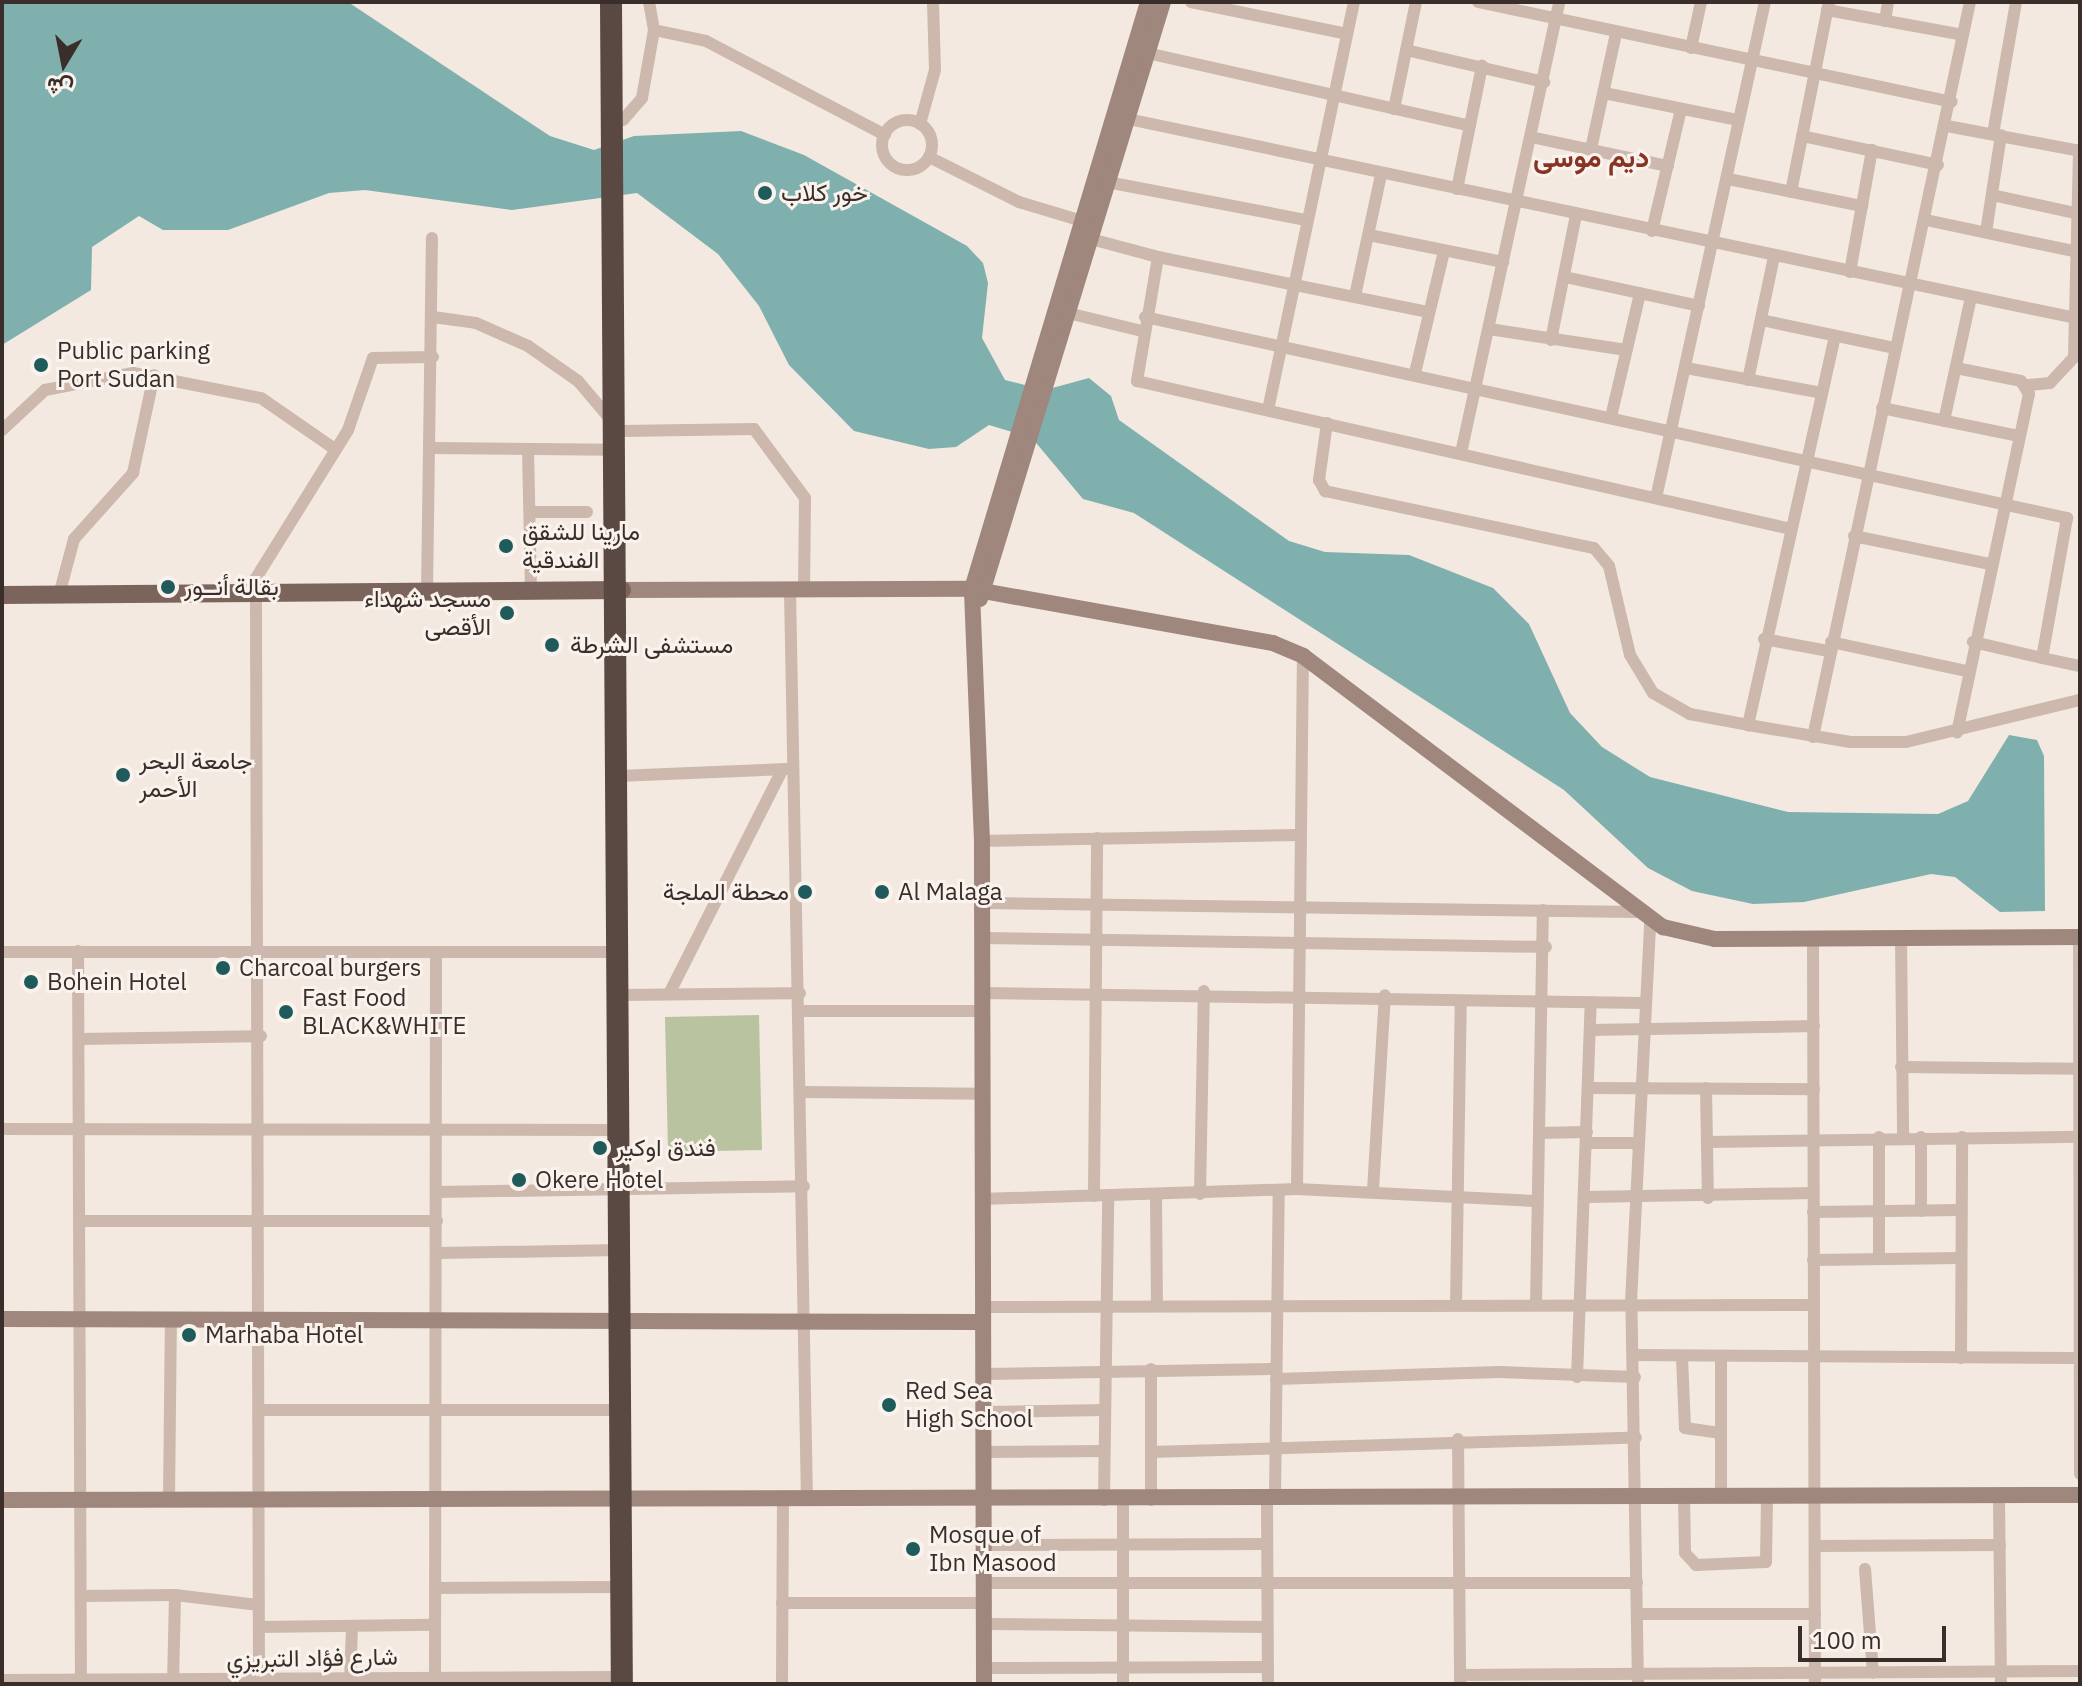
<!DOCTYPE html>
<meta charset="utf-8">
<style>
body{margin:0}
#map{position:relative;width:2082px;height:1686px;overflow:hidden;background:#f3e9e0;font-family:"IBM Plex Sans",Vazirmatn,sans-serif}
div>[style]{position:absolute}
[style*='--x']{left:calc(var(--x)*1px);top:calc(var(--y)*1px);width:calc(var(--w)*1px);rotate:calc(var(--a)*1deg)}
.green>*{inset:0;background:#bac3a0}
.water>*{inset:0;background:#7fb0ae}
.street>*{height:12px;margin:-6px;padding:0 6px;transform-origin:6px;border-radius:6px;background:#ccb8ac}
.street>.ring{margin:-6px;padding:0;box-sizing:content-box;background:none;border:12px solid #ccb8ac;border-radius:50%}
.secondary>*{height:16px;margin:-8px;padding:0 8px;transform-origin:8px;border-radius:8px;background:#9f877d}
.primary>*{height:18px;margin:-9px;padding:0 9px;transform-origin:9px;border-radius:9px;background:#7b645c}
.highway>*{height:22px;margin:-11px;padding:0 11px;transform-origin:11px;border-radius:11px;background:#5a4842}
.dots>*{width:22px;height:22px;translate:-50% -50%;box-sizing:border-box;border:4px solid #faf3ed;border-radius:50%}
span{translate:-50% -50%;white-space:nowrap;text-align:center;line-height:1.15;-webkit-text-stroke:6px #faf3ed;paint-order:stroke}
.poi-label{font-size:24px;color:#3a2e2b}
.left{translate:0 -50%;text-align:left}
.right{translate:-100% -50%;text-align:right}
.street-label{font-size:24px;color:#3a2e2b}
.quarter-label{font-size:28px;color:#883424;font-weight:700}
.frame{position:absolute;inset:0;border:4px solid #3a2e2b;pointer-events:none}
.north{position:absolute;left:24px;top:24px;width:80px;height:80px;-webkit-text-stroke:6px #faf3ed;paint-order:stroke;rotate:190deg;font-size:22px;font-weight:700;line-height:32px;text-align:center;color:#3a2e2b}
.north::after{content:'';display:block;margin:auto;width:28px;height:36px;background:#3a2e2b;clip-path:polygon(50% 0,100% 100%,50% 72%,0 100%)}
.scale{position:absolute;left:1798px;top:1626px;width:148px;height:36px;box-sizing:border-box;border:4px solid #3a2e2b;border-top:0;padding-left:10px;font-size:24px;line-height:28px;white-space:nowrap;color:#3a2e2b;-webkit-text-stroke:6px #faf3ed;paint-order:stroke}
</style>
<div id="map">
<div class="green">
<i style="clip-path:polygon(759px 1015px,762px 1150px,668px 1152px,665px 1017px)"></i>
</div>
<div class="water">
<i style="clip-path:polygon(2px 2px,348px 2px,550px 136px,594px 150px,634px 136px,741px 131px,804px 155px,967px 246px,983px 263px,988px 283px,982px 338px,1005px 380px,1045px 390px,1089px 378px,1111px 396px,1119px 420px,1289px 541px,1325px 552px,1409px 555px,1493px 588px,1529px 624px,1570px 713px,1602px 747px,1650px 777px,1788px 812px,1938px 814px,1968px 801px,2009px 735px,2037px 740px,2044px 756px,2045px 911px,2000px 912px,1955px 877px,1931px 874px,1804px 902px,1753px 904px,1692px 891px,1648px 868px,1564px 790px,1383px 673px,1134px 513px,1083px 499px,1032px 438px,989px 425px,956px 447px,929px 449px,854px 431px,789px 365px,759px 306px,718px 254px,637px 193px,512px 210px,365px 190px,329px 193px,228px 230px,163px 230px,139px 216px,92px 247px,91px 290px,2px 345px)"></i>
</div>
<div class="street">
<i style="--x:1191;--y:2;--w:159;--a:11.6"></i>
<i style="--x:1478;--y:2;--w:484;--a:11.9"></i>
<i style="--x:1827;--y:10;--w:138;--a:10.4"></i>
<i style="--x:1885;--y:21;--w:19;--a:-81"></i>
<i style="--x:654;--y:30;--w:53;--a:11.9"></i>
<i style="--x:706;--y:41;--w:202;--a:27.7"></i>
<i style="--x:1691;--y:48;--w:47;--a:-77.7"></i>
<i style="--x:1406;--y:50;--w:142;--a:13.1"></i>
<i style="--x:1147;--y:53;--w:331;--a:12.7"></i>
<i style="--x:1604;--y:93;--w:137;--a:11.4"></i>
<i style="--x:1394;--y:109;--w:109;--a:-78.4"></i>
<i style="--x:1128;--y:119;--w:973;--a:11.86"></i>
<i style="--x:623;--y:120;--w:29;--a:-49"></i>
<i style="--x:642;--y:98;--w:69;--a:-80"></i>
<i style="--x:654;--y:30;--w:28;--a:-100"></i>
<i class="ring" style="left:882px;top:120px;width:38px;height:38px"></i>
<i style="--x:920;--y:124;--w:56;--a:-74.5"></i>
<i style="--x:935;--y:70;--w:68;--a:-91.7"></i>
<i style="--x:1947;--y:126;--w:135;--a:10.6"></i>
<i style="--x:1993;--y:134;--w:134;--a:-80.1"></i>
<i style="--x:1802;--y:136;--w:139;--a:12"></i>
<i style="--x:1531;--y:137;--w:140;--a:12"></i>
<i style="--x:1591;--y:149;--w:119;--a:-77.8"></i>
<i style="--x:929;--y:157;--w:101;--a:26.6"></i>
<i style="--x:1019;--y:202;--w:66;--a:16.8"></i>
<i style="--x:1728;--y:179;--w:137;--a:11.4"></i>
<i style="--x:1107;--y:182;--w:203;--a:10.8"></i>
<i style="--x:1457;--y:189;--w:126;--a:-78.5"></i>
<i style="--x:1791;--y:192;--w:194;--a:-78.7"></i>
<i style="--x:1992;--y:195;--w:89;--a:12.3"></i>
<i style="--x:1926;--y:220;--w:155;--a:11.9"></i>
<i style="--x:1652;--y:231;--w:125;--a:-76.6"></i>
<i style="--x:1986;--y:232;--w:98;--a:-81.2"></i>
<i style="--x:1369;--y:235;--w:137;--a:11.4"></i>
<i style="--x:1091;--y:239;--w:69;--a:15"></i>
<i style="--x:1158;--y:257;--w:126;--a:99.6"></i>
<i style="--x:1137;--y:381;--w:671;--a:12.75"></i>
<i style="--x:1158;--y:257;--w:276;--a:11.5"></i>
<i style="--x:1850;--y:272;--w:124;--a:-79.8"></i>
<i style="--x:1565;--y:277;--w:137;--a:12.2"></i>
<i style="--x:1355;--y:296;--w:124;--a:-77.9"></i>
<i style="--x:1068;--y:313;--w:76;--a:13.7"></i>
<i style="--x:433;--y:317;--w:43;--a:7.9"></i>
<i style="--x:476;--y:323;--w:57;--a:23.9"></i>
<i style="--x:528;--y:346;--w:61;--a:35"></i>
<i style="--x:578;--y:381;--w:51;--a:49.8"></i>
<i style="--x:1145;--y:317;--w:944;--a:12.3"></i>
<i style="--x:2067;--y:518;--w:142;--a:100.1"></i>
<i style="--x:2042;--y:658;--w:71;--a:-166.9"></i>
<i style="--x:1761;--y:320;--w:137;--a:11.8"></i>
<i style="--x:1489;--y:329;--w:139;--a:8.7"></i>
<i style="--x:1835;--y:336;--w:399;--a:102.6"></i>
<i style="--x:1748;--y:725;--w:104;--a:9.4"></i>
<i style="--x:1851;--y:742;--w:55;--a:0"></i>
<i style="--x:1906;--y:742;--w:179;--a:-13.6"></i>
<i style="--x:1551;--y:340;--w:127;--a:-78.7"></i>
<i style="--x:1686;--y:368;--w:138;--a:10.4"></i>
<i style="--x:1956;--y:368;--w:66;--a:11.3"></i>
<i style="--x:2021;--y:381;--w:15;--a:58"></i>
<i style="--x:2029;--y:394;--w:346;--a:102"></i>
<i style="--x:1415;--y:373;--w:125;--a:-76.6"></i>
<i style="--x:1748;--y:380;--w:126;--a:-78.1"></i>
<i style="--x:2028;--y:385;--w:22;--a:-5"></i>
<i style="--x:2050;--y:383;--w:35;--a:-47"></i>
<i style="--x:2074;--y:357;--w:207;--a:-88.6"></i>
<i style="--x:1882;--y:408;--w:139;--a:11.6"></i>
<i style="--x:1268;--y:410;--w:417;--a:-78.1"></i>
<i style="--x:1611;--y:417;--w:127;--a:-76.8"></i>
<i style="--x:1944;--y:421;--w:127;--a:-77.7"></i>
<i style="--x:1327;--y:423;--w:58;--a:98"></i>
<i style="--x:1319;--y:480;--w:13;--a:61"></i>
<i style="--x:1325;--y:491;--w:275;--a:12"></i>
<i style="--x:1594;--y:548;--w:23;--a:50"></i>
<i style="--x:1609;--y:566;--w:91;--a:76.7"></i>
<i style="--x:1630;--y:655;--w:44;--a:58.8"></i>
<i style="--x:1653;--y:693;--w:43;--a:29.6"></i>
<i style="--x:1690;--y:714;--w:59;--a:10.7"></i>
<i style="--x:2;--y:430;--w:59;--a:-42.9"></i>
<i style="--x:45;--y:390;--w:90;--a:-10.9"></i>
<i style="--x:133;--y:373;--w:130;--a:11.1"></i>
<i style="--x:261;--y:398;--w:91;--a:34.7"></i>
<i style="--x:623;--y:431;--w:131;--a:-0.9"></i>
<i style="--x:754;--y:429;--w:86;--a:53.5"></i>
<i style="--x:805;--y:498;--w:91;--a:90.6"></i>
<i style="--x:433;--y:448;--w:178;--a:0.6"></i>
<i style="--x:528;--y:449;--w:141;--a:88.8"></i>
<i style="--x:1461;--y:453;--w:462;--a:-77.7"></i>
<i style="--x:1656;--y:498;--w:508;--a:-77.61"></i>
<i style="--x:530;--y:512;--w:57;--a:0"></i>
<i style="--x:1854;--y:536;--w:138;--a:11.7"></i>
<i style="--x:790;--y:590;--w:909;--a:88.93"></i>
<i style="--x:427;--y:591;--w:353;--a:-89.2"></i>
<i style="--x:59;--y:595;--w:58;--a:-75"></i>
<i style="--x:74;--y:539;--w:89;--a:-48.2"></i>
<i style="--x:133;--y:473;--w:100;--a:-77.9"></i>
<i style="--x:1764;--y:639;--w:66;--a:10.5"></i>
<i style="--x:1831;--y:642;--w:138;--a:12.1"></i>
<i style="--x:2042;--y:658;--w:39;--a:12"></i>
<i style="--x:1813;--y:737;--w:752;--a:-77.94"></i>
<i style="--x:618;--y:776;--w:168;--a:-2.4"></i>
<i style="--x:982;--y:841;--w:317;--a:-1.1"></i>
<i style="--x:982;--y:903;--w:655;--a:0.79"></i>
<i style="--x:1901;--y:936;--w:202;--a:89.4"></i>
<i style="--x:1813;--y:937;--w:747;--a:89.85"></i>
<i style="--x:2079;--y:937;--w:537;--a:89.89"></i>
<i style="--x:982;--y:938;--w:564;--a:0.91"></i>
<i style="--x:78;--y:951;--w:733;--a:89.77"></i>
<i style="--x:2;--y:952;--w:618;--a:0"></i>
<i style="--x:983;--y:993;--w:661;--a:0.87"></i>
<i style="--x:669;--y:994;--w:251;--a:-63.2"></i>
<i style="--x:622;--y:995;--w:178;--a:-0.6"></i>
<i style="--x:800;--y:1011;--w:182;--a:0"></i>
<i style="--x:1591;--y:1030;--w:223;--a:-1"></i>
<i style="--x:80;--y:1039;--w:181;--a:-0.9"></i>
<i style="--x:1901;--y:1067;--w:177;--a:0.6"></i>
<i style="--x:1589;--y:1088;--w:225;--a:0.3"></i>
<i style="--x:1706;--y:1088;--w:110;--a:89"></i>
<i style="--x:803;--y:1092;--w:178;--a:0.6"></i>
<i style="--x:2;--y:1129;--w:618;--a:0.09"></i>
<i style="--x:1539;--y:1133;--w:48;--a:-1.2"></i>
<i style="--x:1707;--y:1142;--w:373;--a:-0.8"></i>
<i style="--x:1587;--y:1143;--w:50;--a:0"></i>
<i style="--x:1297;--y:1189;--w:533;--a:-89.36"></i>
<i style="--x:1373;--y:1190;--w:195;--a:-86.5"></i>
<i style="--x:437;--y:1192;--w:367;--a:-0.9"></i>
<i style="--x:1200;--y:1194;--w:203;--a:-88.9"></i>
<i style="--x:1156;--y:1195;--w:111;--a:89.5"></i>
<i style="--x:1094;--y:1196;--w:358;--a:-89.5"></i>
<i style="--x:1586;--y:1197;--w:226;--a:-1"></i>
<i style="--x:981;--y:1199;--w:316;--a:-1.8"></i>
<i style="--x:1297;--y:1189;--w:240;--a:2.9"></i>
<i style="--x:1921;--y:1211;--w:74;--a:-90"></i>
<i style="--x:1813;--y:1212;--w:148;--a:-0.8"></i>
<i style="--x:82;--y:1221;--w:355;--a:0"></i>
<i style="--x:437;--y:1253;--w:185;--a:-0.9"></i>
<i style="--x:1879;--y:1259;--w:122;--a:-90"></i>
<i style="--x:1813;--y:1260;--w:148;--a:-0.8"></i>
<i style="--x:1536;--y:1304;--w:394;--a:-89"></i>
<i style="--x:1456;--y:1305;--w:303;--a:-89.1"></i>
<i style="--x:981;--y:1307;--w:832;--a:-0.14"></i>
<i style="--x:1634;--y:1355;--w:441;--a:0.4"></i>
<i style="--x:1682;--y:1357;--w:71;--a:87.6"></i>
<i style="--x:1685;--y:1428;--w:35;--a:8"></i>
<i style="--x:1961;--y:1358;--w:221;--a:-89.7"></i>
<i style="--x:1151;--y:1369;--w:131;--a:90"></i>
<i style="--x:983;--y:1374;--w:293;--a:-1"></i>
<i style="--x:1577;--y:1377;--w:375;--a:-87.9"></i>
<i style="--x:1276;--y:1379;--w:223;--a:-1.8"></i>
<i style="--x:1499;--y:1372;--w:136;--a:2.1"></i>
<i style="--x:261;--y:1410;--w:361;--a:0"></i>
<i style="--x:984;--y:1412;--w:121;--a:-0.9"></i>
<i style="--x:1458;--y:1439;--w:245;--a:89.5"></i>
<i style="--x:985;--y:1452;--w:119;--a:-0.5"></i>
<i style="--x:1151;--y:1452;--w:485;--a:-1.7"></i>
<i style="--x:1684;--y:1495;--w:58;--a:89"></i>
<i style="--x:1685;--y:1553;--w:16;--a:47"></i>
<i style="--x:1696;--y:1565;--w:70;--a:-2.5"></i>
<i style="--x:1766;--y:1562;--w:66;--a:-89.1"></i>
<i style="--x:1721;--y:1496;--w:138;--a:-90"></i>
<i style="--x:1999;--y:1496;--w:188;--a:89.4"></i>
<i style="--x:1275;--y:1497;--w:307;--a:-89.3"></i>
<i style="--x:1267;--y:1498;--w:186;--a:89.7"></i>
<i style="--x:169;--y:1500;--w:181;--a:-89.4"></i>
<i style="--x:1104;--y:1500;--w:304;--a:-89.2"></i>
<i style="--x:986;--y:1545;--w:280;--a:-0.2"></i>
<i style="--x:1815;--y:1546;--w:185;--a:-0.3"></i>
<i style="--x:1865;--y:1569;--w:104;--a:85.6"></i>
<i style="--x:986;--y:1583;--w:651;--a:0"></i>
<i style="--x:436;--y:1588;--w:185;--a:-0.3"></i>
<i style="--x:81;--y:1596;--w:94;--a:-0.6"></i>
<i style="--x:175;--y:1595;--w:84;--a:6.9"></i>
<i style="--x:782;--y:1603;--w:204;--a:0"></i>
<i style="--x:1638;--y:1614;--w:177;--a:0"></i>
<i style="--x:986;--y:1624;--w:281;--a:0.6"></i>
<i style="--x:259;--y:1627;--w:175;--a:-0.7"></i>
<i style="--x:985;--y:1668;--w:283;--a:-0.2"></i>
<i style="--x:1460;--y:1675;--w:620;--a:-0.37"></i>
<i style="--x:2;--y:1680;--w:620;--a:-0.28"></i>
<i style="--x:173;--y:1684;--w:89;--a:-88.7"></i>
<i style="--x:259;--y:1684;--w:1106;--a:-90.16"></i>
<i style="--x:256;--y:578;--w:174;--a:-58.1"></i>
<i style="--x:348;--y:430;--w:76;--a:-70.9"></i>
<i style="--x:373;--y:358;--w:60;--a:-1"></i>
<i style="--x:350;--y:1684;--w:58;--a:-88"></i>
<i style="--x:435;--y:1684;--w:732;--a:-89.92"></i>
<i style="--x:782;--y:1684;--w:184;--a:-89.7"></i>
<i style="--x:1123;--y:1684;--w:184;--a:-90"></i>
<i style="--x:1638;--y:1684;--w:382;--a:-91"></i>
<i style="--x:1631;--y:1302;--w:381;--a:-87.1"></i>
</div>
<div class="secondary">
<i style="--x:622;--y:590;--w:350;--a:-0.2"></i>
<i style="--x:972;--y:589;--w:306;--a:10.2"></i>
<i style="--x:1273;--y:643;--w:33;--a:23"></i>
<i style="--x:1303;--y:656;--w:451;--a:37"></i>
<i style="--x:1663;--y:927;--w:53;--a:13"></i>
<i style="--x:1715;--y:939;--w:365;--a:-0.3"></i>
<i style="--x:980;--y:599;--w:624;--a:-72.96"></i>
<i style="--x:2;--y:1319;--w:979;--a:0.18"></i>
<i style="--x:2;--y:1500;--w:2078;--a:-0.14"></i>
<i style="--x:984;--y:1684;--w:843;--a:-90.14"></i>
<i style="--x:982;--y:841;--w:252;--a:-92.3"></i>
<i style="--x:972;--y:589;--w:613;--a:-73.31"></i>
</div>
<div class="primary">
<i style="--x:2;--y:595;--w:620;--a:-0.46"></i>
</div>
<div class="highway">
<i style="--x:611;--y:2;--w:1682;--a:89.63"></i>
</div>
<div class="dots">
<i style="left:765px;top:193px;background:#205b5b"></i>
<i style="left:41px;top:365px;background:#205b5b"></i>
<i style="left:506px;top:546px;background:#205b5b"></i>
<i style="left:168px;top:587px;background:#205b5b"></i>
<i style="left:507px;top:613px;background:#205b5b"></i>
<i style="left:552px;top:645px;background:#205b5b"></i>
<i style="left:123px;top:775px;background:#205b5b"></i>
<i style="left:805px;top:892px;background:#205b5b"></i>
<i style="left:882px;top:892px;background:#205b5b"></i>
<i style="left:223px;top:968px;background:#205b5b"></i>
<i style="left:31px;top:982px;background:#205b5b"></i>
<i style="left:286px;top:1012px;background:#205b5b"></i>
<i style="left:600px;top:1148px;background:#205b5b"></i>
<i style="left:519px;top:1180px;background:#205b5b"></i>
<i style="left:189px;top:1335px;background:#205b5b"></i>
<i style="left:889px;top:1405px;background:#205b5b"></i>
<i style="left:913px;top:1549px;background:#205b5b"></i>
</div>
<div class="poi-label">
<span class="left" style="left:781px;top:193px">خور كلاب</span>
<span class="left" style="left:57px;top:365px">Public parking<br>Port Sudan</span>
<span class="left" style="left:522px;top:546px">مارينا للشقق<br>الفندقية</span>
<span class="left" style="left:184px;top:587px">بقالة أنــور</span>
<span class="right" style="left:491px;top:613px">مسجد شهداء<br>الأقصى</span>
<span class="left" style="left:570px;top:645px">مستشفى الشرطة</span>
<span class="left" style="left:139px;top:775px">جامعة البحر<br>الأحمر</span>
<span class="right" style="left:789px;top:892px">محطة الملجة</span>
<span class="left" style="left:898px;top:892px">Al Malaga</span>
<span class="left" style="left:239px;top:968px">Charcoal burgers</span>
<span class="left" style="left:47px;top:982px">Bohein Hotel</span>
<span class="left" style="left:302px;top:1012px">Fast Food<br>BLACK&amp;WHITE</span>
<span class="left" style="left:616px;top:1148px">فندق اوكير</span>
<span class="left" style="left:535px;top:1180px">Okere Hotel</span>
<span class="left" style="left:205px;top:1335px">Marhaba Hotel</span>
<span class="left" style="left:905px;top:1405px">Red Sea<br>High School</span>
<span class="left" style="left:929px;top:1549px">Mosque of<br>Ibn Masood</span>
</div>
<div class="street-label">
<span style="left:312px;top:1658px;rotate:-1deg">شارع فؤاد التبريزي</span>
</div>
<div class="quarter-label">
<span style="left:1591px;top:157px">ديم موسى</span>
</div>
<div class="frame"></div>
<div class="north">ش</div>
<div class="scale">100 m</div>
</div>
